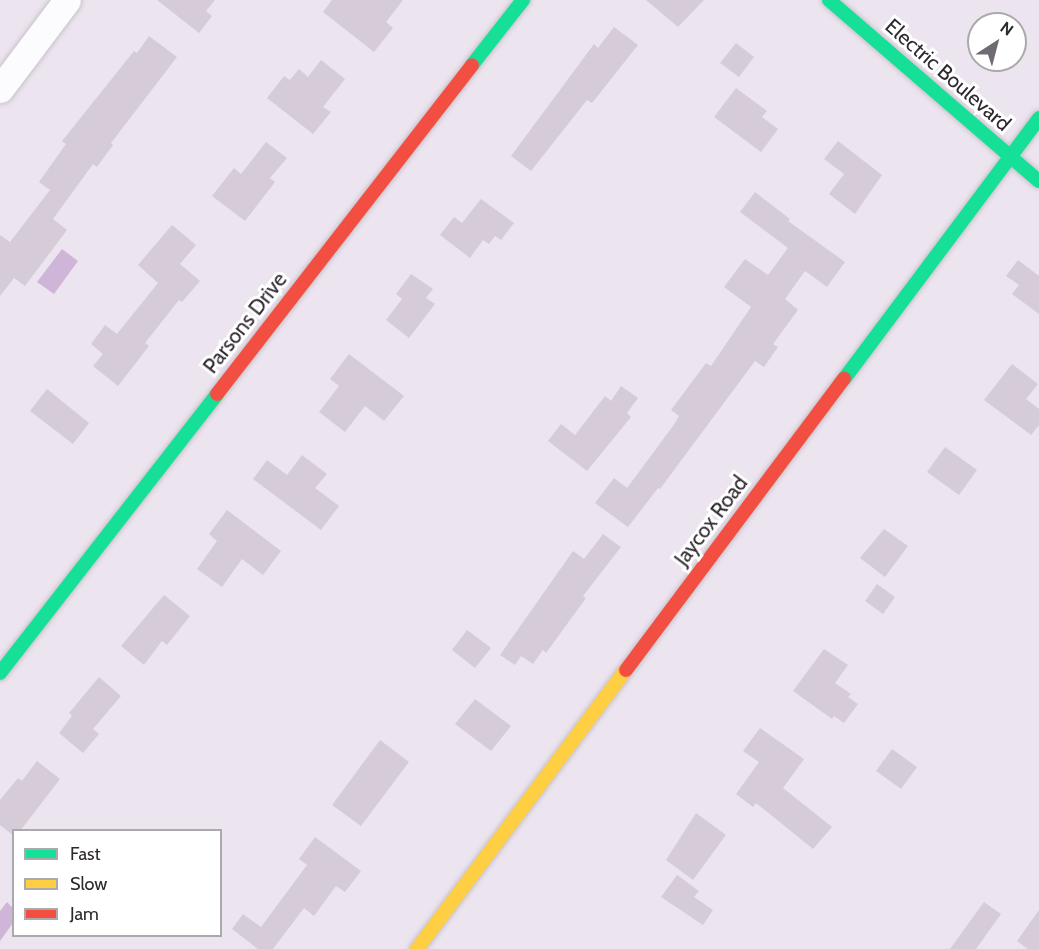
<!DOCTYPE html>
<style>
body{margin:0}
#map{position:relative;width:1039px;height:949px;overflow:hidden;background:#ece4ef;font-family:Cabin,sans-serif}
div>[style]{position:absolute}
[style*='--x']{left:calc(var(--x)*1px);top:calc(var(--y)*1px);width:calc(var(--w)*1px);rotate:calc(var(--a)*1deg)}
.water>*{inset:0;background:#cfb5d7}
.building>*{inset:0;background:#d5ccd8}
.roads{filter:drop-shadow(0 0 2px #c8c2ca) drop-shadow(0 0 2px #c8c2ca)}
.street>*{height:27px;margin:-13.5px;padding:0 13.5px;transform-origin:13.5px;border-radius:13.5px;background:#fcfbfd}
.fast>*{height:14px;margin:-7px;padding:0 7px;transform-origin:7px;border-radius:7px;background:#16e098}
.slow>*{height:14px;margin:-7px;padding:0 7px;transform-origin:7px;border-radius:7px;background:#ffcf43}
.jam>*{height:14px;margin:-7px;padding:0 7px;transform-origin:7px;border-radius:7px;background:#f24e42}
span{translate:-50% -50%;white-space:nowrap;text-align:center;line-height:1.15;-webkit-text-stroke:6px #fff;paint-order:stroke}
.street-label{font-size:21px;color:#2e282f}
.legend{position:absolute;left:12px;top:829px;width:210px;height:108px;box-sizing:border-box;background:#fff;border:2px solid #aba9ac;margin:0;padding:8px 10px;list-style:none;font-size:18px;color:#2e282f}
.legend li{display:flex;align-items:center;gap:12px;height:30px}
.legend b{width:30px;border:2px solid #aba9ac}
.north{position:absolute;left:967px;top:12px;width:60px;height:60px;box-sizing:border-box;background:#fff;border:2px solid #aba9ac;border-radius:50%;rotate:36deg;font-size:16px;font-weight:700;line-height:24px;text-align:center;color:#2e282f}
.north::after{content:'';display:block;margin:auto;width:21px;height:27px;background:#706a72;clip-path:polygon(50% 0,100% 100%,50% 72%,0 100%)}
</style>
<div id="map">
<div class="water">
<i style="clip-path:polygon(62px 249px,78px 261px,54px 294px,37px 282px)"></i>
<i style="clip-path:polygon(7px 902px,13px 908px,13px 923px,0 941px,0 911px)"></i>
</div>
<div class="building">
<i style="clip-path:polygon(157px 0,215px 0,206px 11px,212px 16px,199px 33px)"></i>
<i style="clip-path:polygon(332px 0,403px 0,386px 22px,393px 28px,374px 52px,323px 12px)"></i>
<i style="clip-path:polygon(646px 0,704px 0,678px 27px)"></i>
<i style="clip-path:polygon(614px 27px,638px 45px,592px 103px,587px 100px,531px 171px,511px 156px,594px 44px,598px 48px)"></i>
<i style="clip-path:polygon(149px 36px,177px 57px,111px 143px,113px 145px,97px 167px,93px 164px,53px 219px,67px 230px,25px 286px,14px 278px,0 296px,0 235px,10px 242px,50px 190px,39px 182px,66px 144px,62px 141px,134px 51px,137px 53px)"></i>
<i style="clip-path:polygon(736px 43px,754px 57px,739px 77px,720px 63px)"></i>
<i style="clip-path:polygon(321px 60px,345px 79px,323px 107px,331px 112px,313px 134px,267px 98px,284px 76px,290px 80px,299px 69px,308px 77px)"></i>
<i style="clip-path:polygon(736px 88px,767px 111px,762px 117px,778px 129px,761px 152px,714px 117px)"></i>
<i style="clip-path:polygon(838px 141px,882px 175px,855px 214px,829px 194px,844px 174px,824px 159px)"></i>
<i style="clip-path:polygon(266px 142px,287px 158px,270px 178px,275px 182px,245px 221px,212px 196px,234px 168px,241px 174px)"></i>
<i style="clip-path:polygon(755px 192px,790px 219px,788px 221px,845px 262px,827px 287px,805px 271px,785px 299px,798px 310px,773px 344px,778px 347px,764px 367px,755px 361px,660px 489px,658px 488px,628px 527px,595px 503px,614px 478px,627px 488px,673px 426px,679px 416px,671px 410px,706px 363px,711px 366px,751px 307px,724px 287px,745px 259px,768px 275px,788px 248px,740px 212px)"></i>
<i style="clip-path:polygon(481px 199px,514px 223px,501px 240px,495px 236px,489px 244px,483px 240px,470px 258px,440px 235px,454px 217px,462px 223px)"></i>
<i style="clip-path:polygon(172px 225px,196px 245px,180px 264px,200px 281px,182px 302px,179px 300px,145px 343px,149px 346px,118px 386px,93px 366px,103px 354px,91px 344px,105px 325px,117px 334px,158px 283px,138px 265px)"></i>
<i style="clip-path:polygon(1018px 260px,1039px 276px,1039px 314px,1012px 294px,1019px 285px,1006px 276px)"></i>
<i style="clip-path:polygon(411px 274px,433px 289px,426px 298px,435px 304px,409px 338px,386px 320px,402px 299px,396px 294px)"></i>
<i style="clip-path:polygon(349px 354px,404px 396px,384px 421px,365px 406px,345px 432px,319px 412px,339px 386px,330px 379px)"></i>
<i style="clip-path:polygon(1012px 364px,1038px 384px,1026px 399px,1039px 409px,1039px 425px,1031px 435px,984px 400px)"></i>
<i style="clip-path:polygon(621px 386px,638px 398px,627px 413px,631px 417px,587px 471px,548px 441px,561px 424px,575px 435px,605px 396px,611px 401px)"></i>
<i style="clip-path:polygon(47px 389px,89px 423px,73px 444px,30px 411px)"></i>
<i style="clip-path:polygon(945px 447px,977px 470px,959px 495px,927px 472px)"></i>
<i style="clip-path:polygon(302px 455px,327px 474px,315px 488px,339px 506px,321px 530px,253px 479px,267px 460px,287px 475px)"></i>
<i style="clip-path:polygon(227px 510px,281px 551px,263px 575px,242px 559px,222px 587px,197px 569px,217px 541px,209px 534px)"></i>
<i style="clip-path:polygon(884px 529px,908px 546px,885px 577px,860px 558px)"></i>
<i style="clip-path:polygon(603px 534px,621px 547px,583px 596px,586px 598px,546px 653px,543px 650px,533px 664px,521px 656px,515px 665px,500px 655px,573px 551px,584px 559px)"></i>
<i style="clip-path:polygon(877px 584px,895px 597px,883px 614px,865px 601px)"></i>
<i style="clip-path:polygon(164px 595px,190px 616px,167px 645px,162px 641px,144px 665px,121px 646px)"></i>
<i style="clip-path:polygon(467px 630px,491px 648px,475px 668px,452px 650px)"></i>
<i style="clip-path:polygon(824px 649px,848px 665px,835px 683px,851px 694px,848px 697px,858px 704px,844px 723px,834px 716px,832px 719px,793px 691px)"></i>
<i style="clip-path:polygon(99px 677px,121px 696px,93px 729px,99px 734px,83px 753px,59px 733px,72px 716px,69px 713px)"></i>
<i style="clip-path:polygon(475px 699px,511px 726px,491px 751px,455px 724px)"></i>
<i style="clip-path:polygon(760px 728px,804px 759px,783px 788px,832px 827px,813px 849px,756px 803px,753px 807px,736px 794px,759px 762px,743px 751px)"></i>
<i style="clip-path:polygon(380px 740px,409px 762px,361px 826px,332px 805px)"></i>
<i style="clip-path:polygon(892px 749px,917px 767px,901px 789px,876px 771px)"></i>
<i style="clip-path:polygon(37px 761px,60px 779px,20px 831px,14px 831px,14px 836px,0 825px,0 800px,18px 778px,22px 781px)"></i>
<i style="clip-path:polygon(696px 813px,726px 835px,693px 880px,666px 860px)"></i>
<i style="clip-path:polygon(315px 837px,361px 871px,345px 892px,336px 886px,314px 916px,304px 908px,273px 949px,258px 949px,232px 929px,243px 914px,261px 927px,307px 865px,299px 859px)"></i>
<i style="clip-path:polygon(677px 875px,699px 891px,694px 897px,713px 910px,703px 925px,661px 897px)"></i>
<i style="clip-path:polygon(984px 902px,1001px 914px,976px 949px,950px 949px)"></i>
<i style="clip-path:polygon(1039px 910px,1039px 949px,1028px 949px,1017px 941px)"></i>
</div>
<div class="roads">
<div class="street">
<i style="--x:0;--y:89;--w:111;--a:-53"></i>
</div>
<div class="fast">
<i style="--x:829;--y:0;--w:277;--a:40.8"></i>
<i style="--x:472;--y:65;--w:83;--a:-51.9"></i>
<i style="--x:844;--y:379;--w:326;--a:-53.2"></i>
<i style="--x:0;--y:673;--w:353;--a:-52.1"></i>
</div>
<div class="slow">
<i style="--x:417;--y:949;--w:349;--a:-53.2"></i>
</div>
<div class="jam">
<i style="--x:217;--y:394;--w:416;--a:-52.2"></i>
<i style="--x:626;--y:670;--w:364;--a:-53.2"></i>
</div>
</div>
<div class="street-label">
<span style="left:948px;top:75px;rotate:41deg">Electric Boulevard</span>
<span style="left:245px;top:323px;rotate:-52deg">Parsons Drive</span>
<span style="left:711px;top:521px;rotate:-53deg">Jaycox Road</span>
</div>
<ul class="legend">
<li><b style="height:8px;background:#16e098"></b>Fast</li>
<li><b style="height:8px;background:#ffcf43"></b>Slow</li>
<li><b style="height:8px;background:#f24e42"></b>Jam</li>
</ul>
<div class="north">N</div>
</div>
